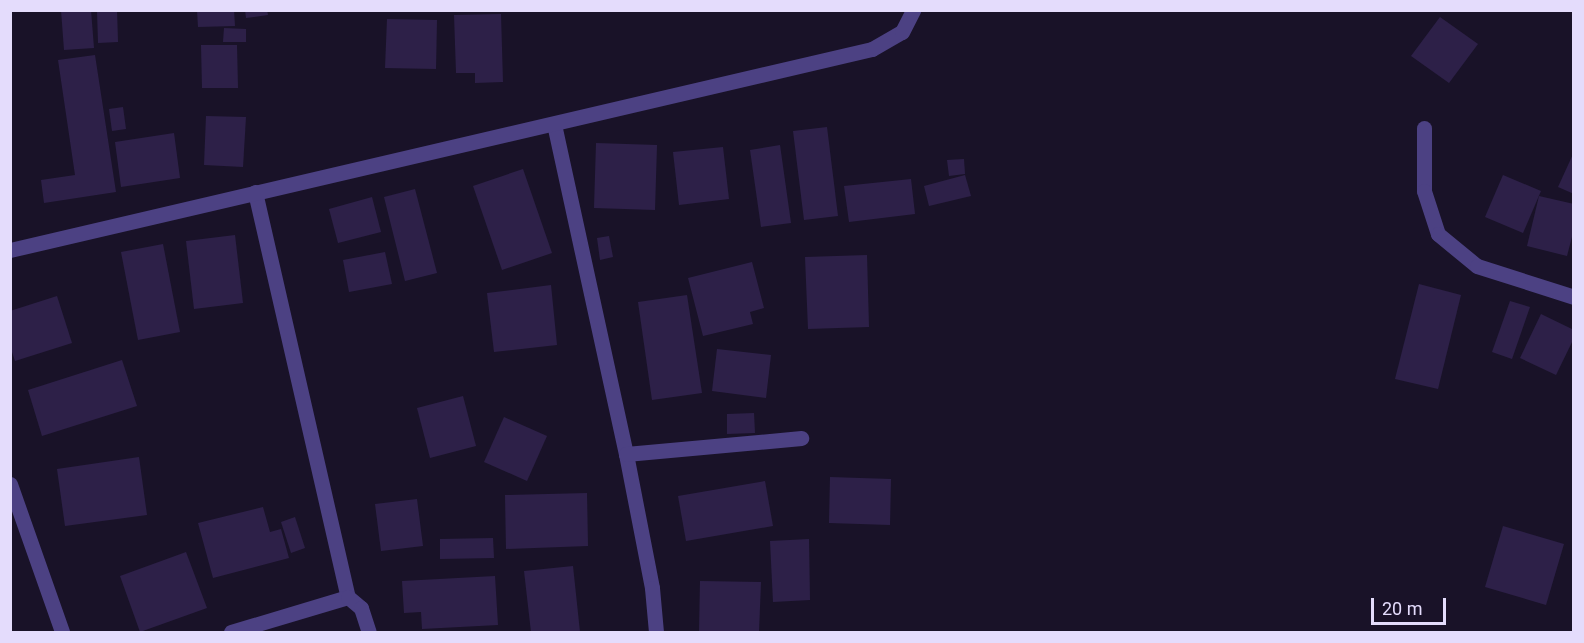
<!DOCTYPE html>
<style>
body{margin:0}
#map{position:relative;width:1584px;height:643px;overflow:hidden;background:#191228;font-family:Roboto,sans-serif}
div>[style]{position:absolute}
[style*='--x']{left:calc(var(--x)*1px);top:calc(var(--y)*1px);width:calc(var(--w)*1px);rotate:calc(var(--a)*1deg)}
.building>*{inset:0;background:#2d2048}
.minor>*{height:15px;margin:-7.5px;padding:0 7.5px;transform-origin:7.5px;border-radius:7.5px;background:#4c4183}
span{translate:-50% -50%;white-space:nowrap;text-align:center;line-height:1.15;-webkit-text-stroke:6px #191228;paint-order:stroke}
.frame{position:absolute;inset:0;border:12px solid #e4dcfc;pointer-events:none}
.scale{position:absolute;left:1371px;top:598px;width:75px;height:27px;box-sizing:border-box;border:3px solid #e4dcfc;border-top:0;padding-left:8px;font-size:18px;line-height:21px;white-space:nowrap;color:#e4dcfc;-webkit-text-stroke:4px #191228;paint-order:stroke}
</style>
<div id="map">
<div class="building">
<i style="clip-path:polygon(61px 10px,91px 10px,94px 48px,64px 50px)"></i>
<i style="clip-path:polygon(97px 10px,117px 10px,118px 42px,98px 43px)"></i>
<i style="clip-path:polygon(197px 10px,234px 10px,235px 26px,198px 27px)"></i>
<i style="clip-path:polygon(245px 10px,267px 10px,268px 15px,246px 18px)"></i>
<i style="clip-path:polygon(501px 14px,503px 82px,475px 83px,475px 73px,456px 73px,454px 15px)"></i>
<i style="clip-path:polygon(1440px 17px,1478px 44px,1449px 83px,1411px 56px)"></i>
<i style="clip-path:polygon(387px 19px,437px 20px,436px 69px,385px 68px)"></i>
<i style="clip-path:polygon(224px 28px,246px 29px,246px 42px,223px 42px)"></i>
<i style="clip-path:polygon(201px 45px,237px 45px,238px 88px,202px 88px)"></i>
<i style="clip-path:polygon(95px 55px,116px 192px,44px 203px,41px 180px,75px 175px,58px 60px)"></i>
<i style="clip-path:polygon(123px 107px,126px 129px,112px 131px,109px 109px)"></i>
<i style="clip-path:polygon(206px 116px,246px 117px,243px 167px,204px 165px)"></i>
<i style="clip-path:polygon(827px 127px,838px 216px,804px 220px,793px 131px)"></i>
<i style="clip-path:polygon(174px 133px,180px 178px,121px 187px,115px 142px)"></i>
<i style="clip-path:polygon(596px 143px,657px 145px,655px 210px,594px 208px)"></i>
<i style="clip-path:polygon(780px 145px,791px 223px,761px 227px,750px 150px)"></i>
<i style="clip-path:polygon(723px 147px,729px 199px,679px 205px,673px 152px)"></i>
<i style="clip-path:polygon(1574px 152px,1574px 194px,1558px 187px)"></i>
<i style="clip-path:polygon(964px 159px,965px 174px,949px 176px,947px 160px)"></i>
<i style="clip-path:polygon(523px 169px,552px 253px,502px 270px,473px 186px)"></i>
<i style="clip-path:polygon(965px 175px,971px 196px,929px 206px,924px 186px)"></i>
<i style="clip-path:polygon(1503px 175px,1541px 191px,1523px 233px,1485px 217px)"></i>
<i style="clip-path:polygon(911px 179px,915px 214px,849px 222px,844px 186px)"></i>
<i style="clip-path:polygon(415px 189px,437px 273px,405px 281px,384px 197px)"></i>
<i style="clip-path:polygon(1539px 196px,1574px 204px,1574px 229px,1567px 256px,1527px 246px)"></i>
<i style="clip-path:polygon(372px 197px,381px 232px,338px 243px,329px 209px)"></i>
<i style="clip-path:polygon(235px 235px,243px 303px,194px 309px,186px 241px)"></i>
<i style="clip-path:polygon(609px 236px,613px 257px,600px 260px,597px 238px)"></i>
<i style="clip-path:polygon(163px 244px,180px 332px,138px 340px,121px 252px)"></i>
<i style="clip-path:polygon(385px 252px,392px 284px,349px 292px,343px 260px)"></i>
<i style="clip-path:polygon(867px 255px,869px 327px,808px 329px,805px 257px)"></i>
<i style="clip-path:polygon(752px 262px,764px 308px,750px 312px,753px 324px,703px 336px,688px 278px)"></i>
<i style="clip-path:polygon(1419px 284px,1461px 295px,1438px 389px,1395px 379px)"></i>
<i style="clip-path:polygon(551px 285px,557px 345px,494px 352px,487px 293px)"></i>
<i style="clip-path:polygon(687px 295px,702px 393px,652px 400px,638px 302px)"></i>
<i style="clip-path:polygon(57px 296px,72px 343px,15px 361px,10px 346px,10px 311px)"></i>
<i style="clip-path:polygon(1510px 301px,1530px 307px,1512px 359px,1492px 352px)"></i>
<i style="clip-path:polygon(1541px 314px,1574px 330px,1574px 338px,1556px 375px,1520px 358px)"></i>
<i style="clip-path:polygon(717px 349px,771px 355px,766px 398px,712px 391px)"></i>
<i style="clip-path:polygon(122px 360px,137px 406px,42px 436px,28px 390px)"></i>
<i style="clip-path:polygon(463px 396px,476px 446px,430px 458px,417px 408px)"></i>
<i style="clip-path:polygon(754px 413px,755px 433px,727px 434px,727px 414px)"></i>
<i style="clip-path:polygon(504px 417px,547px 436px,527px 481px,484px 462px)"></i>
<i style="clip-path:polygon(139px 457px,147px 515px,65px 526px,57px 469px)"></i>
<i style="clip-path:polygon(830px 477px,891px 479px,890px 525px,829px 523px)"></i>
<i style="clip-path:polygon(765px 481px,773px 526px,686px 541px,678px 496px)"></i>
<i style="clip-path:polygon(587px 493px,588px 546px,506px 549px,505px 495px)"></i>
<i style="clip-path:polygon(417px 499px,423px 546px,381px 551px,375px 504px)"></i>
<i style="clip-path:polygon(263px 507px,270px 532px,281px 529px,289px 558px,213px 578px,198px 523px)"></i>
<i style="clip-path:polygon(295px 517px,305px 548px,291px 553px,281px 522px)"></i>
<i style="clip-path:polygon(1503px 526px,1564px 544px,1546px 605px,1485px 587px)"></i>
<i style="clip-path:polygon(493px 538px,494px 558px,440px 559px,440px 539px)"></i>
<i style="clip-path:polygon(809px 539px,810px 600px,773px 602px,770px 541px)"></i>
<i style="clip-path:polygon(186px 552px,207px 608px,140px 632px,120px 576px)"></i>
<i style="clip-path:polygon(573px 566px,580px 632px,531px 632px,524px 571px)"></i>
<i style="clip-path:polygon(495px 576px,498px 625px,422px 629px,421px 612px,404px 613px,402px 581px)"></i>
<i style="clip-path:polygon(700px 581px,761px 582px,759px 632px,699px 632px)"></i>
</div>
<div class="minor">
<i style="--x:554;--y:124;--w:338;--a:77.7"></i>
<i style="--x:626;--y:454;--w:136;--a:79"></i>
<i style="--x:652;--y:588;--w:44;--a:84.8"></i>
<i style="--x:1424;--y:128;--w:63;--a:90"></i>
<i style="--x:1424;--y:191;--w:45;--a:72"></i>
<i style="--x:1438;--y:234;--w:50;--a:39.4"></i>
<i style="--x:1477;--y:266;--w:102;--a:17.7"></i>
<i style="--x:255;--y:192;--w:416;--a:77.1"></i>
<i style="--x:10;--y:250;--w:885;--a:-13.13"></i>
<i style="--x:872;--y:49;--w:34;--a:-30"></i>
<i style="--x:902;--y:32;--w:25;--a:-63"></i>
<i style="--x:626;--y:454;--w:176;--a:-5.2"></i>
<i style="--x:10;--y:484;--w:157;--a:70.6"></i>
<i style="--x:231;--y:632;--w:122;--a:-16.7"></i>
<i style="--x:348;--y:597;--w:17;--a:40"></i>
<i style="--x:361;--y:608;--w:25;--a:72"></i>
</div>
<div class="frame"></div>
<div class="scale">20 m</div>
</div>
